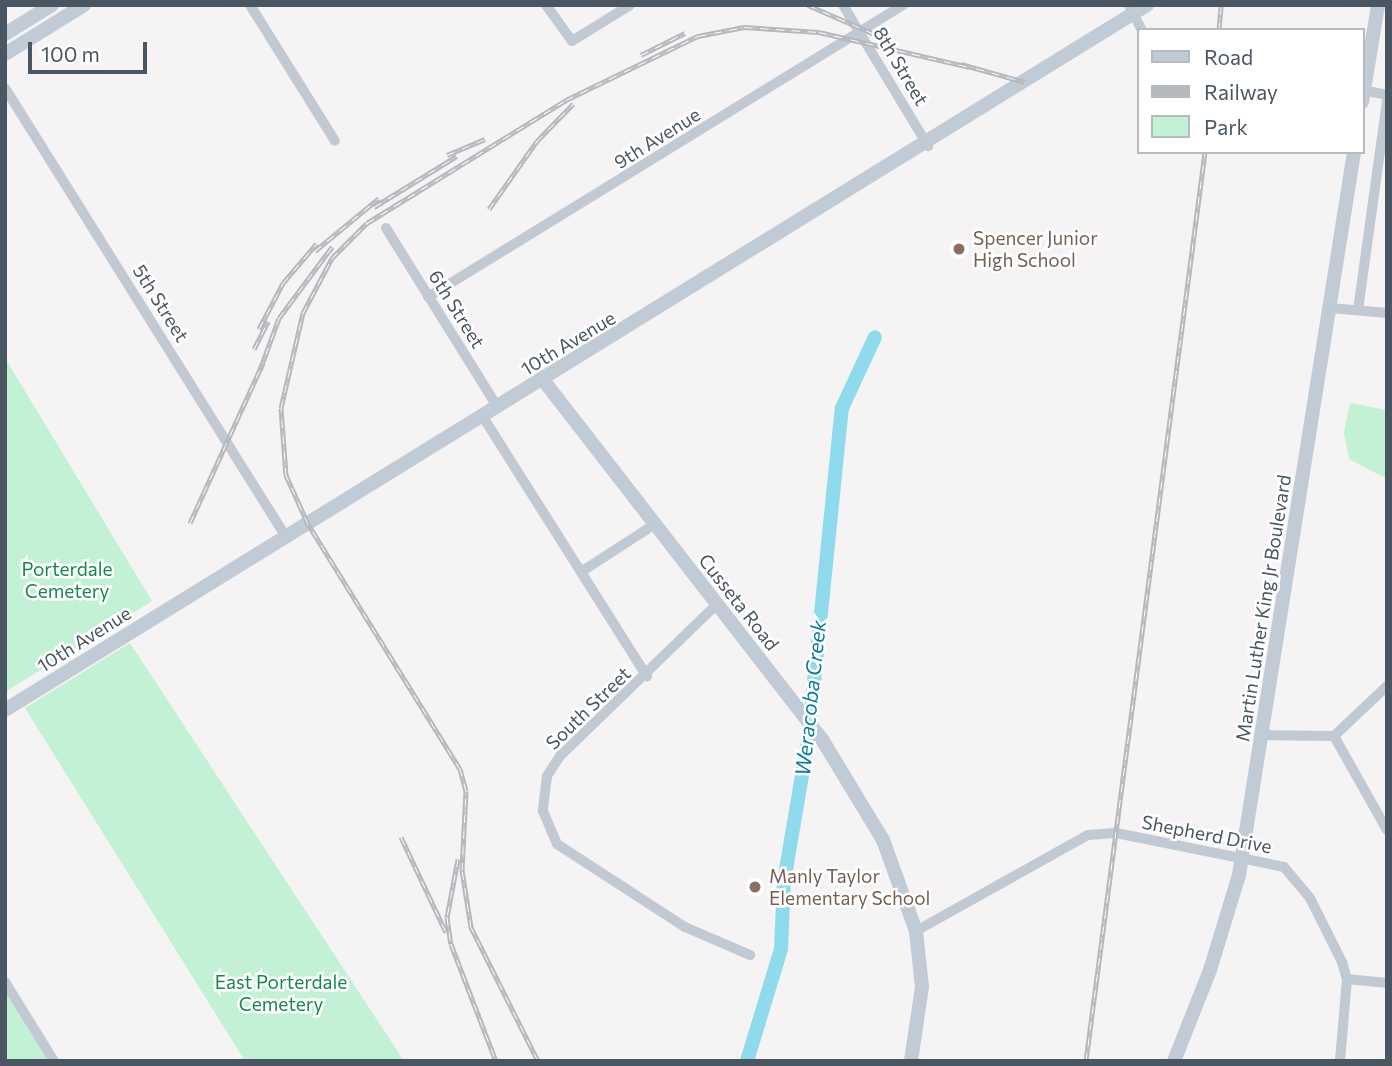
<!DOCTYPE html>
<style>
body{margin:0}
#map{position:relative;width:1392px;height:1066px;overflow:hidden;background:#f5f3f3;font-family:Commissioner,sans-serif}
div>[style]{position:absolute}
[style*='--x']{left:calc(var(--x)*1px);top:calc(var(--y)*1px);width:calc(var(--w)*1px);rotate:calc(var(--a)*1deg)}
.green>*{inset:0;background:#c3f1d5}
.river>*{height:14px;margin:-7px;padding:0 7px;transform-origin:7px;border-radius:7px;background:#90daee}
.street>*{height:10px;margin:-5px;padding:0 5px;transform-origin:5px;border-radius:5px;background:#c1cad2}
.secondary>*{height:14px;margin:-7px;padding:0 7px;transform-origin:7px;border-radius:7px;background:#c1cbd6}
.rail>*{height:5px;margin-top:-2.5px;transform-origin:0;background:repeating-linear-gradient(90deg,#fff 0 8px,#b5b8bd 0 16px);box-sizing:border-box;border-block:2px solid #b5b8bd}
.dots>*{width:19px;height:19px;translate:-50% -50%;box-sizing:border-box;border:4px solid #fff;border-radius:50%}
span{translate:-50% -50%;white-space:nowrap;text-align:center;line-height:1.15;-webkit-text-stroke:5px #fff;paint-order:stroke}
.street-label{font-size:19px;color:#4a5661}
.education-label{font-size:19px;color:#785e54}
.left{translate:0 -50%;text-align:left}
.park-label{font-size:19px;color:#17864f}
.water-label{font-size:21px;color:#0c7c9b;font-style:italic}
.frame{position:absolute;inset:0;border:7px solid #4a5661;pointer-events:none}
.legend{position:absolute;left:1137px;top:28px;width:228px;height:126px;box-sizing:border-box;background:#fff;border:2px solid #b7bbc0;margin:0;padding:9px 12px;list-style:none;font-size:21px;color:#4a5661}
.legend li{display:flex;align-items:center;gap:14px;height:35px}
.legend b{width:35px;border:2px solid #b7bbc0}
.scale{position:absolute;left:28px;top:42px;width:119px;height:32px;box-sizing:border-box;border:4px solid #4a5661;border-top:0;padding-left:9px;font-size:21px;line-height:24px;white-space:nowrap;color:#4a5661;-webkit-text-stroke:5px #fff;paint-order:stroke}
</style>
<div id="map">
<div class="green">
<i style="clip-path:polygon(5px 358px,152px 601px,5px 692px)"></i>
<i style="clip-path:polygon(1350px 403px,1387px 410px,1387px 479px,1349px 459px,1344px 433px)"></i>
<i style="clip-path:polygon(130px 643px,404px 1061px,245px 1061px,25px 708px)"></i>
<i style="clip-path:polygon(5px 991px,48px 1061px,5px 1061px)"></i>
</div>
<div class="river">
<i style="--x:747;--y:1061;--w:117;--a:-73.1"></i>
<i style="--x:781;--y:949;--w:68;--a:-87.5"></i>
<i style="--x:784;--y:881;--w:142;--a:-80.3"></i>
<i style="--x:808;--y:741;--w:335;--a:-84.2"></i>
<i style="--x:842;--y:408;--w:78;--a:-65.1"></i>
</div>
<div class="street">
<i style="--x:250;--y:5;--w:160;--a:58"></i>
<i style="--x:546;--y:5;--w:44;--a:54.2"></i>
<i style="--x:572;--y:41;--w:68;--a:-31.8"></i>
<i style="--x:843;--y:5;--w:165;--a:58.9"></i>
<i style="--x:1129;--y:5;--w:28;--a:63"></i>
<i style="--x:5;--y:88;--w:530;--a:57.96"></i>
<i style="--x:1362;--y:90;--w:25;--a:11"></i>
<i style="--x:386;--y:228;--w:212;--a:58.1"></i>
<i style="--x:428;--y:297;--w:558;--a:-31.58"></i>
<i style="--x:1330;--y:308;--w:57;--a:5"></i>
<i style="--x:1358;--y:310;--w:211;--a:-82.1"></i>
<i style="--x:483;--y:417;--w:307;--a:57.7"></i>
<i style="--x:581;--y:572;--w:88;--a:-33"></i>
<i style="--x:716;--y:605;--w:217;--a:135.9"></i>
<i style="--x:560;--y:756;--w:24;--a:123"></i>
<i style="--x:547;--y:776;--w:35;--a:97"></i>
<i style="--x:543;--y:811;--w:36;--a:67"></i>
<i style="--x:557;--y:844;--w:153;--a:33"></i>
<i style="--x:685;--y:927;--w:71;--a:23.3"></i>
<i style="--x:1261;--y:735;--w:73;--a:0.8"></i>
<i style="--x:1334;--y:736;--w:73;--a:-43.3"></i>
<i style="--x:1334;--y:736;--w:108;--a:60.6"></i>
<i style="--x:916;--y:931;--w:197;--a:-29.2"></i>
<i style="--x:1088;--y:835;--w:28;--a:-4"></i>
<i style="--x:1116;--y:833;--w:171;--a:11.4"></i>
<i style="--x:1284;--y:867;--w:40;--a:50"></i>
<i style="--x:1310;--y:898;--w:72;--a:63.4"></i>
<i style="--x:1342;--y:962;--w:18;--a:74"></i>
<i style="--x:1347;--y:979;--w:82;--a:94.9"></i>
<i style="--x:1347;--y:979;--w:40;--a:5.7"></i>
<i style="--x:5;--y:982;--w:93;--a:58.2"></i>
</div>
<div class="secondary">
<i style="--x:5;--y:34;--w:55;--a:-31.7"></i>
<i style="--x:5;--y:54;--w:93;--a:-31.8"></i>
<i style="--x:1362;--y:102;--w:98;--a:-80.6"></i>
<i style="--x:544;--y:381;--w:455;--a:52.2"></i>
<i style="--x:823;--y:741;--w:116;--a:58.8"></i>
<i style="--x:883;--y:840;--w:97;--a:70.1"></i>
<i style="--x:916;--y:931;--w:56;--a:83.9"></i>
<i style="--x:922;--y:987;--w:75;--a:98.5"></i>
<i style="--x:5;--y:710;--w:1342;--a:-31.69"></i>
<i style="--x:1174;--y:1061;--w:98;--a:-68.4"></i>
<i style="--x:1210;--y:970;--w:99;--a:-73"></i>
<i style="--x:1239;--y:875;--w:732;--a:-80.96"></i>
</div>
<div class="rail">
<i style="--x:808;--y:5;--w:87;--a:23.6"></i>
<i style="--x:1219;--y:30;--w:25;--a:-85"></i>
<i style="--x:641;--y:55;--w:49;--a:-26.6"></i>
<i style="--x:961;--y:64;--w:66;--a:15.7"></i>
<i style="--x:447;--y:155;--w:41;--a:-22.8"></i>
<i style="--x:374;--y:207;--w:97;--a:-31.6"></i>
<i style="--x:489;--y:209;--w:83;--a:-54.8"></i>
<i style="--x:537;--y:141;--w:52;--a:-45.8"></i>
<i style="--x:315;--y:251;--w:83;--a:-39.6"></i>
<i style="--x:259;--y:329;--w:52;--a:-62.4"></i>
<i style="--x:283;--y:283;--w:52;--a:-49.6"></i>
<i style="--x:254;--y:349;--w:31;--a:-63"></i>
<i style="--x:260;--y:370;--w:55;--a:-69.9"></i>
<i style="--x:279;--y:318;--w:89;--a:-53.3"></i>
<i style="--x:190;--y:523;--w:176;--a:-65.5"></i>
<i style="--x:401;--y:837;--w:105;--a:64.7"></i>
<i style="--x:458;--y:859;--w:59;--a:100.7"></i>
<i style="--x:447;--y:917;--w:27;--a:82"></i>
<i style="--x:451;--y:944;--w:125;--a:69"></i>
<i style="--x:538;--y:1061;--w:150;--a:-116.6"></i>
<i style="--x:471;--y:927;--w:58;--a:-99"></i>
<i style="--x:462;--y:870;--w:79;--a:-87.1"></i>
<i style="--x:466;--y:791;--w:23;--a:-105"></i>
<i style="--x:460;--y:769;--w:288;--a:-121.8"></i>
<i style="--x:308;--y:524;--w:54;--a:-114.2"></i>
<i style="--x:286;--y:475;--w:67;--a:-94.3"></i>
<i style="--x:281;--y:408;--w:98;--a:-77"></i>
<i style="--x:303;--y:313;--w:62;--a:-62.2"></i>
<i style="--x:332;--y:258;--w:49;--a:-45"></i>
<i style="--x:367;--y:223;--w:234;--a:-31.7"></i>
<i style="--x:566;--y:100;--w:147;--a:-25.9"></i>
<i style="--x:698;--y:36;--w:47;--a:-11.1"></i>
<i style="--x:744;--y:27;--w:75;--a:3.8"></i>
<i style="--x:819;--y:32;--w:154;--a:13.1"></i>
<i style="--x:1086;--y:1061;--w:917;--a:-82.54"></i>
</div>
<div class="dots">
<i style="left:959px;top:249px;background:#8d6e63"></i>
<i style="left:755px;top:887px;background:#8d6e63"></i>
</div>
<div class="street-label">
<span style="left:901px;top:66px;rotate:59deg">8th Street</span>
<span style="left:657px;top:138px;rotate:-32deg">9th Avenue</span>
<span style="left:161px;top:303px;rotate:58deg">5th Street</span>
<span style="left:457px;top:309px;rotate:58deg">6th Street</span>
<span style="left:568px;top:343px;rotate:-31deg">10th Avenue</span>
<span style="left:739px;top:602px;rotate:52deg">Cusseta Road</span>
<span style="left:1263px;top:608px;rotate:-81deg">Martin Luther King Jr Boulevard</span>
<span style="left:84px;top:639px;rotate:-32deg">10th Avenue</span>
<span style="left:588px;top:708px;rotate:-44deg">South Street</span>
<span style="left:1207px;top:834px;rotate:11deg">Shepherd Drive</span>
</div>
<div class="education-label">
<span class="left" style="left:973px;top:249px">Spencer Junior<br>High School</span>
<span class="left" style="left:769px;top:887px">Manly Taylor<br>Elementary School</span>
</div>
<div class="park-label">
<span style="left:67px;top:580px">Porterdale<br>Cemetery</span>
<span style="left:281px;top:993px">East Porterdale<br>Cemetery</span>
</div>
<div class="water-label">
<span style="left:810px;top:698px;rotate:-84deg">Weracoba Creek</span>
</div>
<div class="frame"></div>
<ul class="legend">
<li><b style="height:9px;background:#c1cbd6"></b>Road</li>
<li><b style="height:9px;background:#b5b8bd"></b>Railway</li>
<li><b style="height:19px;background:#c3f1d5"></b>Park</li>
</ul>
<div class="scale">100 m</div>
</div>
